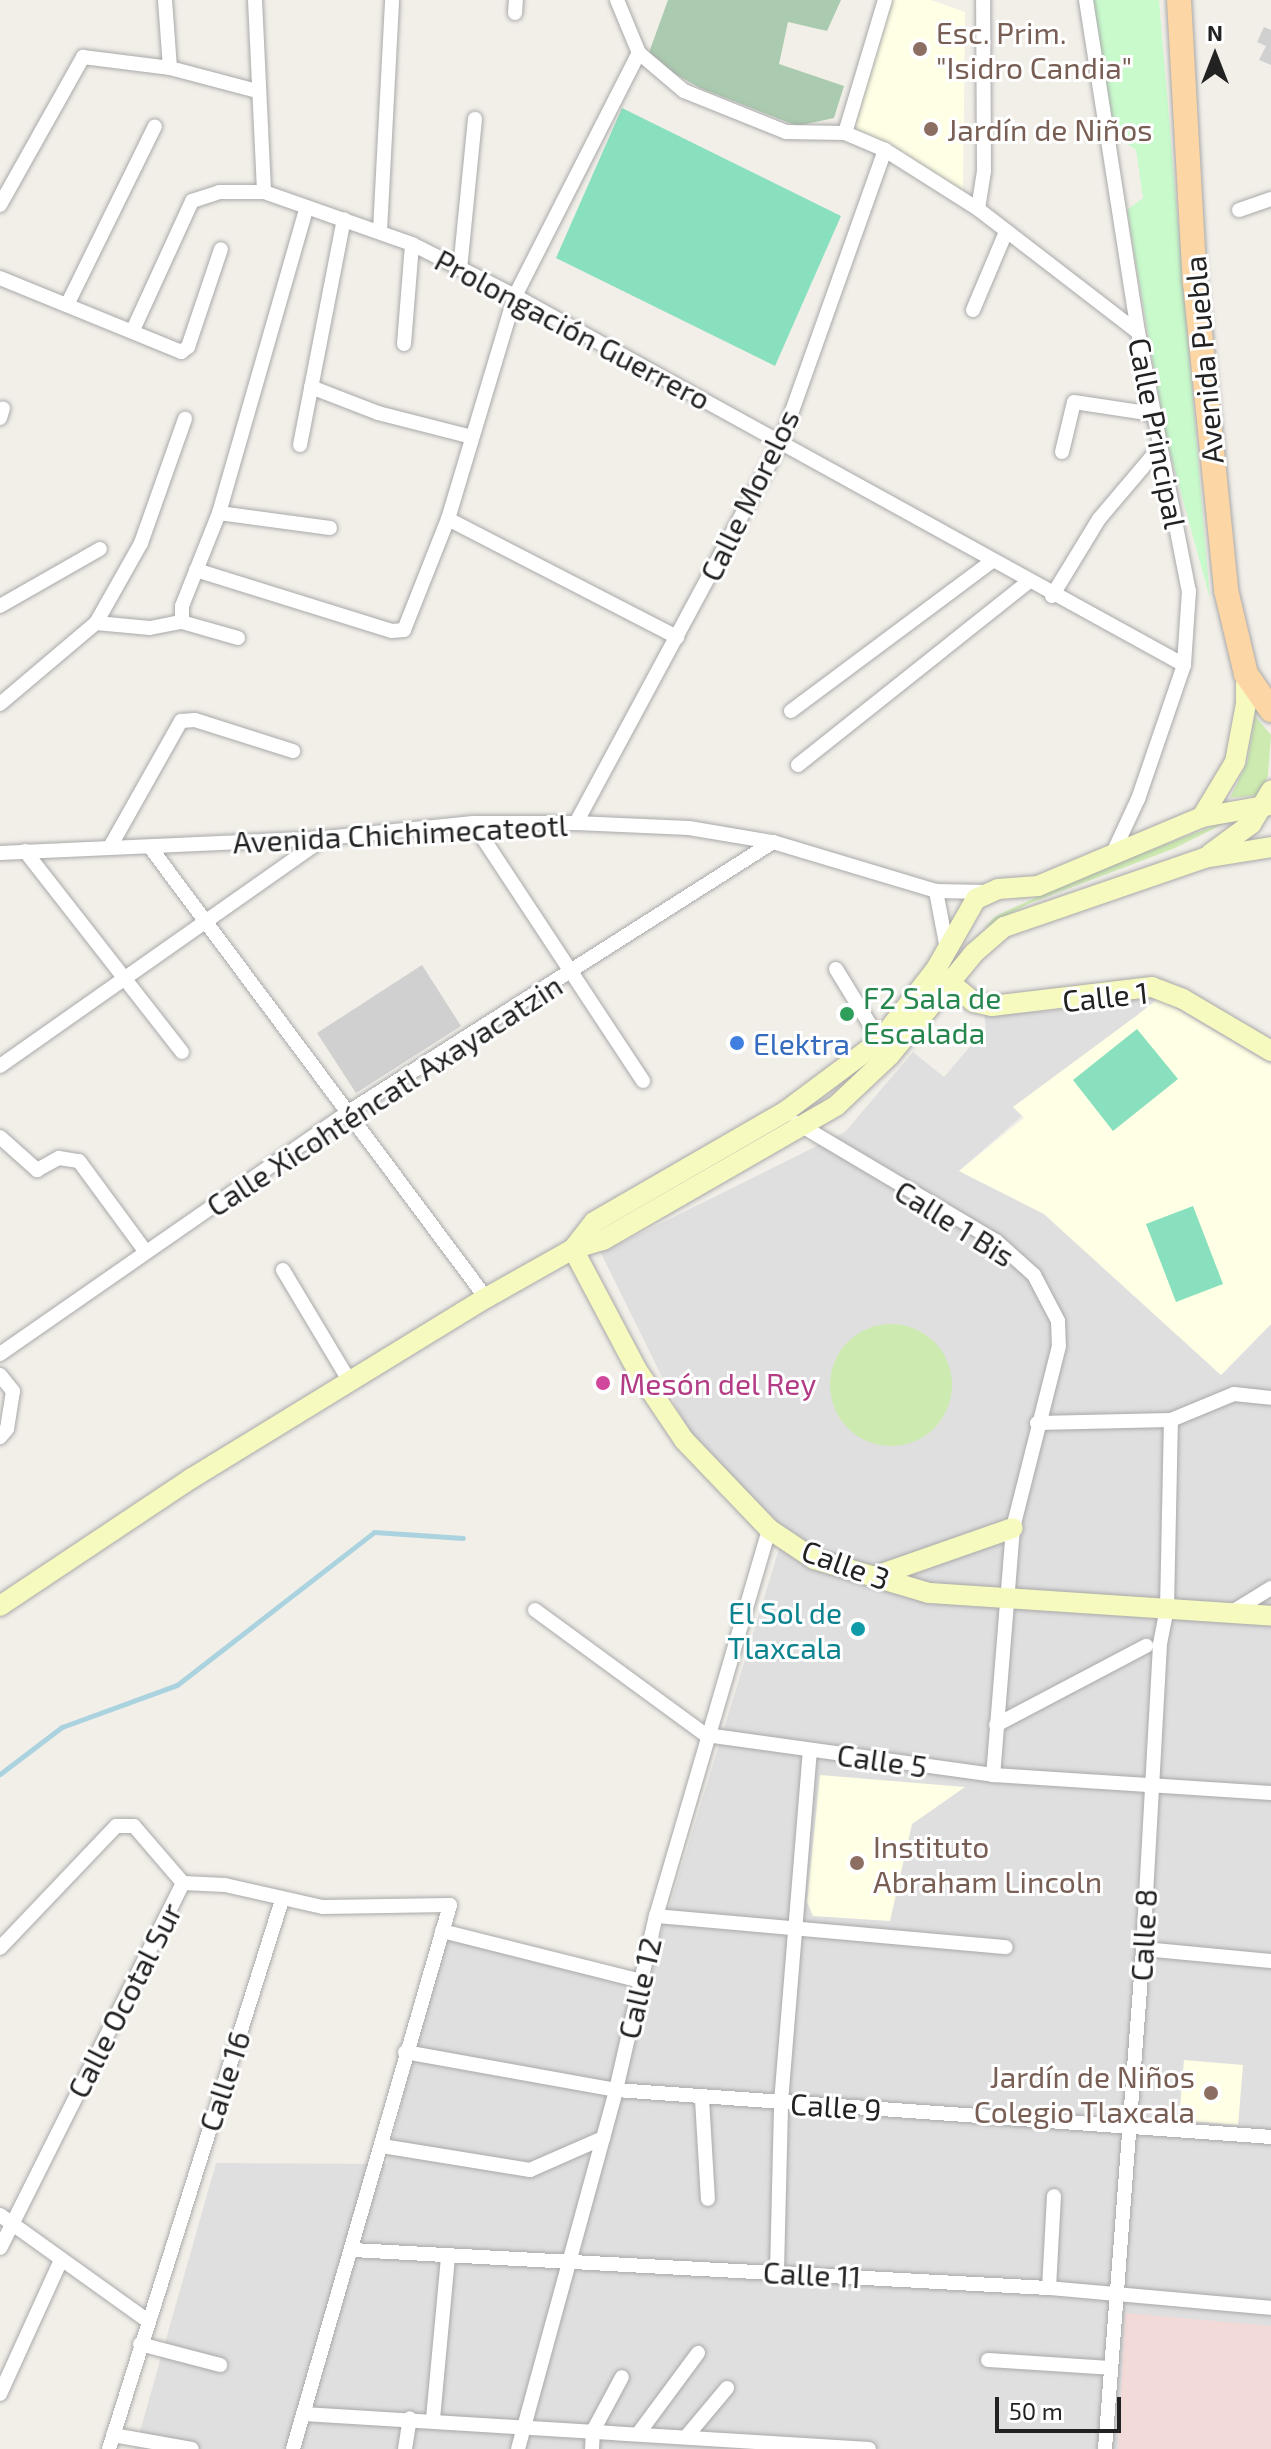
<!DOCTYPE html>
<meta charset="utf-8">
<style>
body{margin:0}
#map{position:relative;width:1271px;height:2449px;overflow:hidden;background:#f2efe9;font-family:"Exo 2",sans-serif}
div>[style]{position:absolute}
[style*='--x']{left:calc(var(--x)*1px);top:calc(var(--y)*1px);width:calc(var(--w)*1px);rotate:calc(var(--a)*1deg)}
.residential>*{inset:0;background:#e0dfdf}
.commercial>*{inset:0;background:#f2dad9}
.education>*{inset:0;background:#ffffe5}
.religious>*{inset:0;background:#d0d0d0}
.grass>*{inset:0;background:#cdebb0}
.round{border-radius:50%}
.cemetery>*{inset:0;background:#aacbaf}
.park>*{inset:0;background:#c8facc}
.pitch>*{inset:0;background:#88e0be}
.stream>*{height:5px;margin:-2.5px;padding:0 2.5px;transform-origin:2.5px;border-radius:2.5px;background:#aad3df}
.roads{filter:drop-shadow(0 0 2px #a9a9a9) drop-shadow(0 0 2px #a9a9a9)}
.street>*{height:14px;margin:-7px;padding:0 7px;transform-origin:7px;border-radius:7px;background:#fff}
.secondary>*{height:20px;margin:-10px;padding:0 10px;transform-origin:10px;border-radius:10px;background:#f7fabf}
.primary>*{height:24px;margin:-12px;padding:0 12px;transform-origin:12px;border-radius:12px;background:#fcd6a4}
.dots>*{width:22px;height:22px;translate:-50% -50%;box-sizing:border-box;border:4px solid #fff;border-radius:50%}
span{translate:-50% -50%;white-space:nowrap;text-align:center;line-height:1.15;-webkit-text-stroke:6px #fff;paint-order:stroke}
.education-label{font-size:30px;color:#785e54}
.left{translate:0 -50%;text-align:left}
.right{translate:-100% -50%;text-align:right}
.street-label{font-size:30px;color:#222}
.leisure-label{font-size:30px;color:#27864d}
.shop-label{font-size:30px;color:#366cbe}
.hotel-label{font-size:30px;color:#b23c85}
.culture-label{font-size:30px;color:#0d838f}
.north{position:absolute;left:1175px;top:16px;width:80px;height:80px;-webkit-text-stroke:6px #fff;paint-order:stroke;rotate:0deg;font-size:22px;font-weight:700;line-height:32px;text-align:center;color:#222}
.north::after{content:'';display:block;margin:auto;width:28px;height:36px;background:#222;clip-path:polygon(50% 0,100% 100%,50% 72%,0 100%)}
.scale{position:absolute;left:995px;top:2397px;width:126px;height:36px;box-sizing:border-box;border:4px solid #222;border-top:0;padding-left:10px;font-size:24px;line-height:28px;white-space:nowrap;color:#222;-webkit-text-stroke:6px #fff;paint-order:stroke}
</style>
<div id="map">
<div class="residential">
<i style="clip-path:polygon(1163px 993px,959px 1171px,1044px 1214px,1221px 1375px,1271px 1324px,1271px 2449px,135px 2449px,216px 2163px,387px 2164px,442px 1932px,647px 1980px,782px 1539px,699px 1452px,601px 1253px,845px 1132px,913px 1052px,944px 1077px,986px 1028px,984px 1015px,1050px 1011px)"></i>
</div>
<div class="commercial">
<i style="clip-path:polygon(1125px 2313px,1271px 2326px,1271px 2449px,1118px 2449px)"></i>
</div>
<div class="education">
<i style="clip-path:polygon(891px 0,931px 0,965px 12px,963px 196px,852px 128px)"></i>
<i style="clip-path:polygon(1159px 999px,1271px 1065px,1271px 1324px,1221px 1375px,1044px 1214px,959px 1171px,1024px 1118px,1013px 1107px)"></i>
<i style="clip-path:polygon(820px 1775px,965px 1787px,912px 1824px,890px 1921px,813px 1916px,807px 1902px)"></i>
<i style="clip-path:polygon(1184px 2060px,1243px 2065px,1238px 2125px,1179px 2120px)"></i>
</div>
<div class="religious">
<i style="clip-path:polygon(1264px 27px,1271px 30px,1271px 65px,1259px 60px,1266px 46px,1257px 42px)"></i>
<i style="clip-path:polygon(422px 965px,461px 1026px,356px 1093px,317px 1033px)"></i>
</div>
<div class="grass">
<i style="clip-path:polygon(1255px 716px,1271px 735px,1268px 776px,1259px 795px,1230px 798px,1247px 763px)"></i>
<i style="clip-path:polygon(1237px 817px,1175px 848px,1028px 904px,983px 928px,996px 916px,1078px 878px)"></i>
<i class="round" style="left:830px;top:1324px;width:122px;height:122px"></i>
</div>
<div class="cemetery">
<i style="clip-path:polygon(668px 0,841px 0,827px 31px,788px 22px,779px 64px,844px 86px,834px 118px,797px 126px,700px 88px,647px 58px)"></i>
</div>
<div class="park">
<i style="clip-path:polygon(1092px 0,1159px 0,1210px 599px,1165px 434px,1127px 210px,1143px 198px,1136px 150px,1113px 134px)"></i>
</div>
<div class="pitch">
<i style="clip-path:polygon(622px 108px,841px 216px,775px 366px,556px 258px)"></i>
<i style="clip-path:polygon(1137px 1029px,1178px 1079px,1113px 1131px,1073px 1080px)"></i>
<i style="clip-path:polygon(1193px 1206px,1223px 1284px,1176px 1302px,1146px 1224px)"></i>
</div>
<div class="stream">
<i style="--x:0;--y:1774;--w:78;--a:-37.2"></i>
<i style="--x:62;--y:1727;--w:122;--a:-20.1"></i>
<i style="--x:177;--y:1685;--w:249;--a:-37.8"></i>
<i style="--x:374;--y:1532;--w:89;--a:3.9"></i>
</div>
<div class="roads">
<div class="street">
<i style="--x:165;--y:0;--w:68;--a:85.8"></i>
<i style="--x:255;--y:0;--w:192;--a:87.3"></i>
<i style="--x:617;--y:0;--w:57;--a:67.5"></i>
<i style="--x:639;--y:53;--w:59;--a:40.2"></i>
<i style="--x:684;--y:91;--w:110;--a:21.9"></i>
<i style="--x:786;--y:132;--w:59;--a:1"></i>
<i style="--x:845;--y:133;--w:43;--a:23"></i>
<i style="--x:885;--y:150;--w:110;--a:32.4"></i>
<i style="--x:978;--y:209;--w:202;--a:37.6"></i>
<i style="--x:1086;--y:0;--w:336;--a:81.1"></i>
<i style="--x:1138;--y:332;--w:264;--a:78.9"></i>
<i style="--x:1189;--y:591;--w:74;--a:93.9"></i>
<i style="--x:1184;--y:665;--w:142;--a:108.9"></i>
<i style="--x:1138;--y:799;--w:62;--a:114.9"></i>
<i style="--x:515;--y:13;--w:13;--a:-86"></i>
<i style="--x:845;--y:133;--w:139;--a:-73.3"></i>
<i style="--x:0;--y:205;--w:170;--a:-60.7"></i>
<i style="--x:83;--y:57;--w:88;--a:7.2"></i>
<i style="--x:170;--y:68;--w:90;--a:14.8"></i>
<i style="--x:978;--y:209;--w:38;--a:-81"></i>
<i style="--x:984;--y:171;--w:171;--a:-90.3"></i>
<i style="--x:1239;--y:210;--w:34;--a:-19"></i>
<i style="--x:380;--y:231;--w:231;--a:-87"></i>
<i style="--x:460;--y:269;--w:151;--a:-84.3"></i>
<i style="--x:0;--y:278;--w:196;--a:22.2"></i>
<i style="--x:181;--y:352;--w:9;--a:-36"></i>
<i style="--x:188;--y:347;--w:103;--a:-71.4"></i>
<i style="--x:67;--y:305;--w:199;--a:-63.8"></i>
<i style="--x:973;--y:310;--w:85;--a:-67.1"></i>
<i style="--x:133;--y:330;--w:142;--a:-65.4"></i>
<i style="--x:192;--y:201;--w:28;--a:-18"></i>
<i style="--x:219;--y:192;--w:45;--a:0"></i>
<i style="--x:264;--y:192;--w:157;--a:19.4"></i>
<i style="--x:412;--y:244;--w:115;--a:26.8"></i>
<i style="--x:515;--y:296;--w:764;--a:28.88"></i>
<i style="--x:404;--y:344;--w:100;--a:-85.4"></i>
<i style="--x:311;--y:387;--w:72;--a:21.2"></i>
<i style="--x:378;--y:413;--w:97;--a:14.3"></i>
<i style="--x:0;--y:418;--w:10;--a:-73"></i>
<i style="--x:300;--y:445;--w:230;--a:-79"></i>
<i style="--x:1062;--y:452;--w:51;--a:-76.5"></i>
<i style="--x:1074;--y:402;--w:80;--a:8.6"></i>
<i style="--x:219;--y:513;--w:112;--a:7.7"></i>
<i style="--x:448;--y:519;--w:258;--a:27.3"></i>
<i style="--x:196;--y:570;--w:205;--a:17.3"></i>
<i style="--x:392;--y:631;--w:12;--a:-5"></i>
<i style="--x:404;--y:630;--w:119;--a:-68.4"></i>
<i style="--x:448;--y:519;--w:233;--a:-73.3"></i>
<i style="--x:515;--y:296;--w:273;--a:-63"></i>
<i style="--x:1052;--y:596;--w:90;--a:-58.6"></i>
<i style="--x:1099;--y:519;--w:94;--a:-49.7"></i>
<i style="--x:0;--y:606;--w:115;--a:-29.7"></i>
<i style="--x:96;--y:623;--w:54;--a:5.3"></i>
<i style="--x:150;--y:628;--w:33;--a:-11"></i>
<i style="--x:238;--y:638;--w:58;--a:-164.1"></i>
<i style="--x:182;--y:622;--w:16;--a:-90"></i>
<i style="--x:182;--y:606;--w:100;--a:-68.3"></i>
<i style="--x:219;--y:513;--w:318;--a:-74"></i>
<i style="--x:0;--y:704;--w:126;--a:-40.2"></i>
<i style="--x:96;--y:623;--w:92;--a:-60.6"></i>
<i style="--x:141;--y:543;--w:132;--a:-70.5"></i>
<i style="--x:791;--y:711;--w:251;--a:-36.7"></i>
<i style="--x:798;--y:765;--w:294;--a:-38.5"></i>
<i style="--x:473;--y:823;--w:309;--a:56.6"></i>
<i style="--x:576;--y:823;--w:433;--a:-61.7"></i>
<i style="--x:781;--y:442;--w:310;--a:-70.4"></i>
<i style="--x:110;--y:847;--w:145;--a:-60.6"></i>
<i style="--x:181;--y:721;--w:14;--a:-4"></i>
<i style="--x:195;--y:720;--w:103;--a:17.6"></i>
<i style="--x:150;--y:847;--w:562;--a:53.31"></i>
<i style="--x:25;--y:851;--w:255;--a:52"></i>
<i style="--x:0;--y:853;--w:325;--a:-2.6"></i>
<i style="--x:325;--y:838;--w:149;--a:-5.8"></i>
<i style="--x:473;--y:823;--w:103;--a:0"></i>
<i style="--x:576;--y:823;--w:113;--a:2.5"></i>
<i style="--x:689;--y:828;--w:85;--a:9.5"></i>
<i style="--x:773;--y:842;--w:170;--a:16.7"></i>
<i style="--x:936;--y:891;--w:50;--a:1.1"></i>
<i style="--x:936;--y:891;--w:59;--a:79.3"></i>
<i style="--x:836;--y:969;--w:84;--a:58.6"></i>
<i style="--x:0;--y:1066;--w:396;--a:-35.1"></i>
<i style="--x:797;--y:1123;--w:231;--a:30.7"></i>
<i style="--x:996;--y:1241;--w:51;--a:41.8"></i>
<i style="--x:1034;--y:1275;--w:52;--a:62.4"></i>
<i style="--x:1058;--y:1321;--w:25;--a:88"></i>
<i style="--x:1059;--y:1346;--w:188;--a:104.2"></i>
<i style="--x:1013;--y:1528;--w:248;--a:94.6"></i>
<i style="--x:0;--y:1137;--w:50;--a:41.7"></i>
<i style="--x:37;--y:1170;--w:25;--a:-29"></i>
<i style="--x:59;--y:1158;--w:20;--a:9"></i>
<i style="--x:79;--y:1161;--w:112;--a:53.7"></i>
<i style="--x:283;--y:1270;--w:131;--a:59.1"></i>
<i style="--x:0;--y:1354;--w:422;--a:-34.8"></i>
<i style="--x:347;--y:1113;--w:505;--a:-32.46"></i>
<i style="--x:0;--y:1375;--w:21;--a:51"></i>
<i style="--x:13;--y:1391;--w:38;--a:99"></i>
<i style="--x:7;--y:1429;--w:11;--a:131"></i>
<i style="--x:1037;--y:1423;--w:134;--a:-1.3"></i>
<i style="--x:1171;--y:1420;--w:68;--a:-22.4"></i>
<i style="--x:1234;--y:1394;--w:37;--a:6"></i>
<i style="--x:535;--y:1610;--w:212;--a:36.2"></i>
<i style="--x:706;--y:1735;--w:290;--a:7.9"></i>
<i style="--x:993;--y:1775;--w:279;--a:3.7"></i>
<i style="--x:1232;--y:1612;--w:46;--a:-31.6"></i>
<i style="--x:996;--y:1725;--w:170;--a:-27.8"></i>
<i style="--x:183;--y:1883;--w:42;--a:2.7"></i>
<i style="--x:225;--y:1885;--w:100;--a:12.7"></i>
<i style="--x:323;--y:1907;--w:127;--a:-0.9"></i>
<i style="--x:450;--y:1905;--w:566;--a:106.1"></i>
<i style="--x:656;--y:1916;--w:351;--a:5.1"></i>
<i style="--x:442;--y:1931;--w:205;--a:14.1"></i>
<i style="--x:0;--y:1948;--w:168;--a:-46.4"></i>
<i style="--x:116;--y:1826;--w:18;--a:0"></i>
<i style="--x:134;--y:1826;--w:75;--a:49.3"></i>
<i style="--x:183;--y:1883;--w:408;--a:116.6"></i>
<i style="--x:1143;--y:1949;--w:129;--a:5.4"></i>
<i style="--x:405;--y:2052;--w:214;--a:10.2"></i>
<i style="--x:616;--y:2090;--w:657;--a:4.1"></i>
<i style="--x:702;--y:2099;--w:100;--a:86.6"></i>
<i style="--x:382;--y:2146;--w:150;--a:9.2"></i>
<i style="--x:530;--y:2170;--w:80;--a:-23.7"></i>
<i style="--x:0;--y:2215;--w:182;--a:35.6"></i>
<i style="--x:353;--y:2250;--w:697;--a:3.13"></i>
<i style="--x:1049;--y:2288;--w:223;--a:5.1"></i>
<i style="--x:777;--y:2271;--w:169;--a:-88.6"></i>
<i style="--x:781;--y:2102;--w:353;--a:-85.3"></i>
<i style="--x:1049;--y:2288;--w:92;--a:-86.9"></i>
<i style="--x:140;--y:2344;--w:83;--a:14.7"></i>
<i style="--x:988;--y:2360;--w:123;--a:3.7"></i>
<i style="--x:0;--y:2394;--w:147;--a:-65.5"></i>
<i style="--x:304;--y:2414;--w:566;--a:3.54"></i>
<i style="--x:433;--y:2419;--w:164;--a:-84.7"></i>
<i style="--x:638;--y:2434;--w:101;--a:-53.5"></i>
<i style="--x:113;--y:2435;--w:80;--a:10"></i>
<i style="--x:686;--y:2437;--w:64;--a:-50.1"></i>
<i style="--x:109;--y:2449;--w:576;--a:-72.51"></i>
<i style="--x:405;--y:2449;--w:31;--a:-81"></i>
<i style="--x:518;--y:2449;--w:372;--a:-74.7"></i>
<i style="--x:616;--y:2090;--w:179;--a:-77.1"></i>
<i style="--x:656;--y:1916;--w:403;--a:-73.7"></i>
<i style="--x:592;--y:2449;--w:18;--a:-87"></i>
<i style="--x:593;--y:2431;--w:61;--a:-61.8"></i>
<i style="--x:1105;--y:2449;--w:501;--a:-85.65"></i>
<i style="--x:1143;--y:1949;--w:305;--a:-86.8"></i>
<i style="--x:1160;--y:1644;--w:37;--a:-79"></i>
<i style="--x:1167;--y:1608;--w:188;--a:-88.8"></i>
</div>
<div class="secondary">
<i style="--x:1202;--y:817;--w:64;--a:-59"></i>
<i style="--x:1235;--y:762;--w:59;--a:-79.3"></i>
<i style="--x:1246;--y:704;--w:30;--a:-90"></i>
<i style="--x:1210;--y:854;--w:51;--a:-36.2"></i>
<i style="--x:1251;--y:824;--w:39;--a:-59"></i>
<i style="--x:943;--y:977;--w:40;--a:39"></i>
<i style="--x:974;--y:1002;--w:18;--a:13"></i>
<i style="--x:992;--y:1006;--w:161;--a:-6.8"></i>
<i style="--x:1152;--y:987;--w:33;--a:21"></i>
<i style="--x:1183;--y:999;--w:102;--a:30.6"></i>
<i style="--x:573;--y:1249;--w:137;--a:62.1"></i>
<i style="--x:637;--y:1370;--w:84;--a:56.1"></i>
<i style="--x:684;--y:1440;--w:123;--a:46.3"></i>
<i style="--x:769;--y:1529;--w:54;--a:33.7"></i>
<i style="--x:814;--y:1559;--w:120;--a:16.5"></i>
<i style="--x:929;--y:1593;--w:343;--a:3.8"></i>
<i style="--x:573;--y:1249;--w:34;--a:-52"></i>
<i style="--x:594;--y:1222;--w:222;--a:-30"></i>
<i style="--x:786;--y:1111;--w:117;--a:-36.7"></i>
<i style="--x:880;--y:1041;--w:91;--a:-52.1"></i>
<i style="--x:936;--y:969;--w:81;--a:-60.3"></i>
<i style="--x:976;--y:899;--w:24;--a:-24"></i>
<i style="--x:998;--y:889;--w:40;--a:-4.3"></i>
<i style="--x:1038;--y:886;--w:178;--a:-22.8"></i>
<i style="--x:1202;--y:817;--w:70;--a:-9.9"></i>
<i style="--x:873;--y:1577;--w:148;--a:-19.3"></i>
<i style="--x:0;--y:1606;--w:231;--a:-33.7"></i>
<i style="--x:192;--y:1478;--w:345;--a:-31.5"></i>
<i style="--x:486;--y:1298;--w:100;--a:-29.4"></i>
<i style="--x:573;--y:1249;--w:31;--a:-17"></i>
<i style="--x:603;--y:1240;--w:269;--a:-29.9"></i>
<i style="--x:836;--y:1106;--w:74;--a:-43.4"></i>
<i style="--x:890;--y:1055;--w:132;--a:-50.5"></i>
<i style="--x:974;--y:953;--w:40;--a:-41"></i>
<i style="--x:1004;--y:927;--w:212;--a:-19"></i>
<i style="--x:1204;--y:858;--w:68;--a:-9.3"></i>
</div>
<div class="primary">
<i style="--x:1179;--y:0;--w:283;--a:86.8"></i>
<i style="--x:1195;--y:283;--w:309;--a:84.2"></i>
<i style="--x:1226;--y:590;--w:86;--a:76.6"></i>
<i style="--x:1246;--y:674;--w:44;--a:55.2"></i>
</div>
</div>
<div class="dots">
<i style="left:920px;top:49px;background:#8d6e63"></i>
<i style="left:931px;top:129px;background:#8d6e63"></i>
<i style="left:847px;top:1014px;background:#2e9e5b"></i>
<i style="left:737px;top:1043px;background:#3f7fe0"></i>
<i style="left:603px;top:1383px;background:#d1479c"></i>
<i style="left:858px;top:1629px;background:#0f9aa8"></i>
<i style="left:857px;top:1863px;background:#8d6e63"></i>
<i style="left:1211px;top:2093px;background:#8d6e63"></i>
</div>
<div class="education-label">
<span class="left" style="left:936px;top:49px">Esc. Prim.<br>"Isidro Candia"</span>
<span class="left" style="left:947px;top:129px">Jardín de Niños</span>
<span class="left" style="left:873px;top:1863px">Instituto<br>Abraham Lincoln</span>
<span class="right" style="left:1195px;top:2093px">Jardín de Niños<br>Colegio Tlaxcala</span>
</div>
<div class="street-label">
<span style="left:573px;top:329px;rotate:28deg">Prolongación Guerrero</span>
<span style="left:1203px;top:360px;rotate:-95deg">Avenida Puebla</span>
<span style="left:1158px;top:433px;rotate:79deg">Calle Principal</span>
<span style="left:749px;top:495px;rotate:-64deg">Calle Morelos</span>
<span style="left:400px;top:833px;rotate:-3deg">Avenida Chichimecateotl</span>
<span style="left:1105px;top:996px;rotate:-6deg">Calle 1</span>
<span style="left:384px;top:1095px;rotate:-33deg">Calle Xicohténcatl Axayacatzin</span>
<span style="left:955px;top:1223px;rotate:32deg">Calle 1 Bis</span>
<span style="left:846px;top:1564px;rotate:20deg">Calle 3</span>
<span style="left:882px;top:1760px;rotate:8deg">Calle 5</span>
<span style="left:1143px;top:1935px;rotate:-87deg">Calle 8</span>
<span style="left:639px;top:1988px;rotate:-77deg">Calle 12</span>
<span style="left:124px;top:2000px;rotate:-63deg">Calle Ocotal Sur</span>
<span style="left:224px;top:2081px;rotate:-72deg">Calle 16</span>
<span style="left:836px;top:2106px;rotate:4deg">Calle 9</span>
<span style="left:812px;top:2274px;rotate:3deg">Calle 11</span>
</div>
<div class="leisure-label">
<span class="left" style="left:863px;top:1014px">F2 Sala de<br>Escalada</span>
</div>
<div class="shop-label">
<span class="left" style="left:753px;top:1043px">Elektra</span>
</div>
<div class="hotel-label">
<span class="left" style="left:619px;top:1383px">Mesón del Rey</span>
</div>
<div class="culture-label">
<span class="right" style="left:842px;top:1629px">El Sol de<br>Tlaxcala</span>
</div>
<div class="north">N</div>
<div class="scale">50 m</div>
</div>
